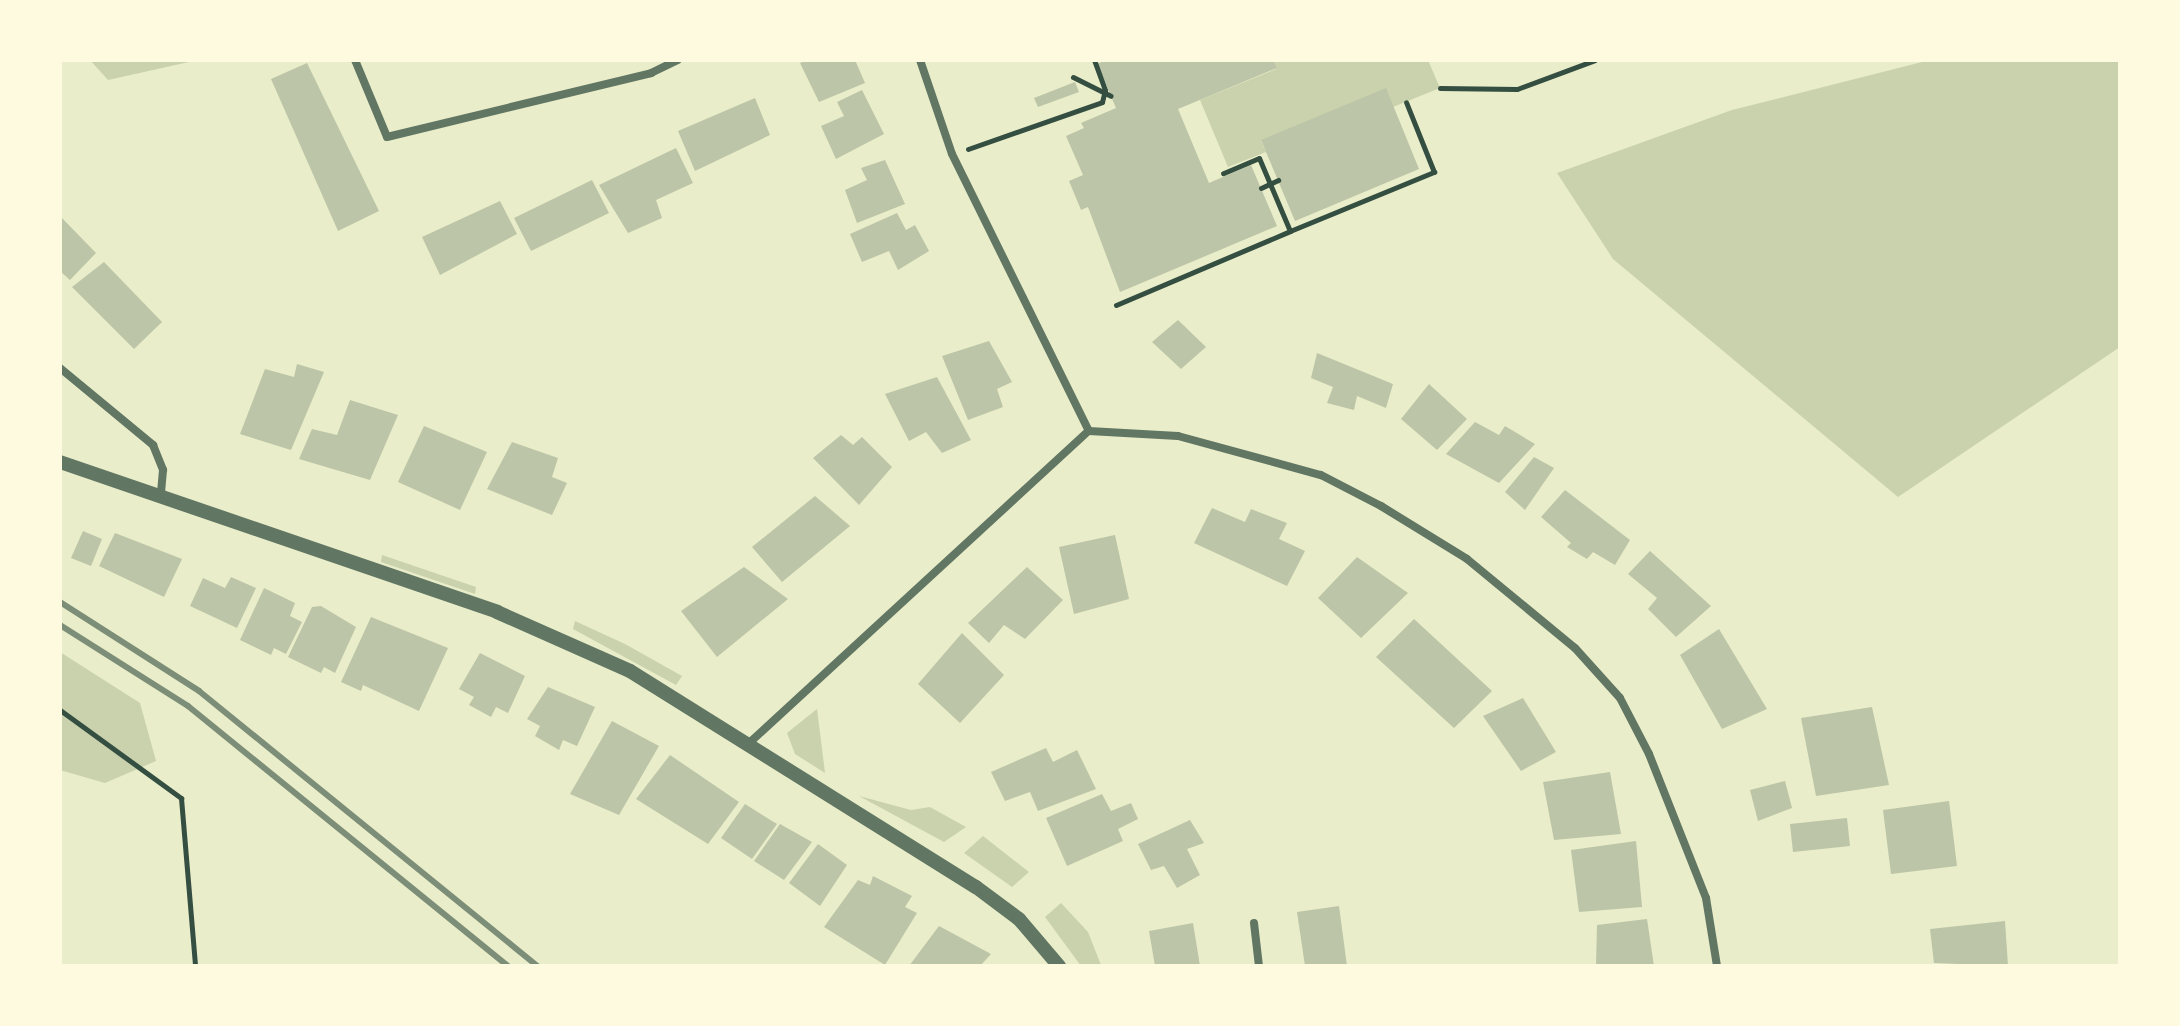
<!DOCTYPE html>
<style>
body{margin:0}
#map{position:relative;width:2180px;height:1026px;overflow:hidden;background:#e9edc9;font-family:Raleway,sans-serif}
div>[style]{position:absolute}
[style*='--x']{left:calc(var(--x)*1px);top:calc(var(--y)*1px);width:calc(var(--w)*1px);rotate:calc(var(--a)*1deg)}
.green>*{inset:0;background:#cad2ad}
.building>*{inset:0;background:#bcc5a7}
.path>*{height:5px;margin:-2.5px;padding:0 2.5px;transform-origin:2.5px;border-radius:2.5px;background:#344e41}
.minor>*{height:8px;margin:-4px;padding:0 4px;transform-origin:4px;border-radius:4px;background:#617663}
.tertiary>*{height:14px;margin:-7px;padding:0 7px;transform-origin:7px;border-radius:7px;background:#617663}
.rail>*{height:6px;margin:-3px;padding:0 3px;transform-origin:3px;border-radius:3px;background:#7c8e77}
span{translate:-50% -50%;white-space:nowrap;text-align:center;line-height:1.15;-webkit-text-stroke:8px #fefae0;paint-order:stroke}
.frame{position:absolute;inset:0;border:62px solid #fefae0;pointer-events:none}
</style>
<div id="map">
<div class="green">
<i style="clip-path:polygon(90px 60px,198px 60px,108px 80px)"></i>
<i style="clip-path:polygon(1273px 60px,1428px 60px,1440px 88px,1393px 107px,1261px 141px,1266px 152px,1228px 167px,1200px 100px,1276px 69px)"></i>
<i style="clip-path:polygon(1930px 60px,2120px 60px,2120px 347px,1898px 497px,1613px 259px,1557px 173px,1732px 110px)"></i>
<i style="clip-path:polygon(382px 555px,476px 587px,475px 594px,381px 562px)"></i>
<i style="clip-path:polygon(575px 621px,625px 644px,682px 676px,676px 685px,573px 629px)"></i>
<i style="clip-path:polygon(60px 652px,140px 703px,156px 761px,105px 783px,60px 770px)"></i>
<i style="clip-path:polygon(817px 709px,825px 773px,795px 754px,787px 733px)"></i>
<i style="clip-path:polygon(859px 796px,911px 810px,930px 807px,966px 827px,944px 842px)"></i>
<i style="clip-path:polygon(983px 836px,1029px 872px,1012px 887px,964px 853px)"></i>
<i style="clip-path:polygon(1061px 903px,1088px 932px,1101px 965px,1081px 966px,1045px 917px)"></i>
</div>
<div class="building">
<i style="clip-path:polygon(807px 60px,855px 60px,865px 83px,819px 102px,800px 63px)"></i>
<i style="clip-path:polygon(1106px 60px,1273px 60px,1277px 68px,1178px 109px,1209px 183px,1251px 165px,1277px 226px,1120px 292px,1088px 207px,1081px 210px,1069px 181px,1083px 175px,1066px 136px,1084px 128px,1081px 123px,1116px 108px,1097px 64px)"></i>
<i style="clip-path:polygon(307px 63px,379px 211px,338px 231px,271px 79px)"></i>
<i style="clip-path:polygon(1075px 82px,1079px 92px,1038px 107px,1034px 98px)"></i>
<i style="clip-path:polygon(1386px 88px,1419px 169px,1295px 221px,1261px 140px)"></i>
<i style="clip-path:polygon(862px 90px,884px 134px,836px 159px,821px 126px,844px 116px,837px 102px)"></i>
<i style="clip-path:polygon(755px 98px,770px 135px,695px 171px,678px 131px)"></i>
<i style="clip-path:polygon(676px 148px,693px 183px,656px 200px,662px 218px,628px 233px,599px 185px)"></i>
<i style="clip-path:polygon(885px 160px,905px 204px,857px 223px,845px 190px,867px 180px,861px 168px)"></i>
<i style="clip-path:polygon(592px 180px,609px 213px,531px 251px,514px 218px)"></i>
<i style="clip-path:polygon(500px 201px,517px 234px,440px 275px,422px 237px)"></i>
<i style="clip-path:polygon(897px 213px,906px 230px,915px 225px,929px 251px,898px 270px,889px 251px,862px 262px,850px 234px)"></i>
<i style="clip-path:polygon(60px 216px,96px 253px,70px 280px,60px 271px)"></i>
<i style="clip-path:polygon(104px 262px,162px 322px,134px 349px,72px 287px)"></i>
<i style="clip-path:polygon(1178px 320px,1206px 347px,1181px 369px,1152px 342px)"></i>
<i style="clip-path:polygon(989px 341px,1012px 382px,997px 389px,1003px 407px,968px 420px,942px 356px)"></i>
<i style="clip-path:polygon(1317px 353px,1393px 384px,1386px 408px,1357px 396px,1354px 410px,1327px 403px,1333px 387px,1311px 378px)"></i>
<i style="clip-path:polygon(297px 364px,324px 372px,291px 450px,240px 434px,265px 369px,294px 377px)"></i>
<i style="clip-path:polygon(937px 377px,971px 440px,942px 453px,926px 432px,909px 441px,885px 394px)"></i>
<i style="clip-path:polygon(1429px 384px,1467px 419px,1437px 450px,1401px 419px)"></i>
<i style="clip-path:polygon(350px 400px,398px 415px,370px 480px,299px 459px,312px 429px,337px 435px)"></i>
<i style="clip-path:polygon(1475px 422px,1499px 435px,1505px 426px,1535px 444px,1499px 483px,1446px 454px)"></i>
<i style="clip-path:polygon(424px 426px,487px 452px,460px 510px,398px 482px)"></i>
<i style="clip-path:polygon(841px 435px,853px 445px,862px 437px,892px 467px,859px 505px,813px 458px)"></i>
<i style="clip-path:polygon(512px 442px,558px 458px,552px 477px,567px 483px,552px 515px,487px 489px)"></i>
<i style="clip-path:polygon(1534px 457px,1554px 468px,1525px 510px,1505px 492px)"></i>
<i style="clip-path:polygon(1565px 490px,1630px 540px,1615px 565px,1593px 552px,1587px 559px,1567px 547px,1571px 543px,1541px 517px)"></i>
<i style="clip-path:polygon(815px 496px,850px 526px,782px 582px,752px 547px)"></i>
<i style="clip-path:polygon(1212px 508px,1245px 522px,1251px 509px,1287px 523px,1279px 539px,1305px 551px,1287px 586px,1194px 543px)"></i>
<i style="clip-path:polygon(83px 531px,102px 539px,91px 566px,71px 558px)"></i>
<i style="clip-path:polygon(115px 533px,182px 559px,164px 597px,99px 566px)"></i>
<i style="clip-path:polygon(1115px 535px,1129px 599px,1074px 614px,1059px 547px)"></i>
<i style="clip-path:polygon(1650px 551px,1711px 606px,1676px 637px,1648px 609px,1657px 598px,1628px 574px)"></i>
<i style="clip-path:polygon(1357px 557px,1408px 593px,1361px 638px,1318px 598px)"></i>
<i style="clip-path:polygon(744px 567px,788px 599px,717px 657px,681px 611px)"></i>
<i style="clip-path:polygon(1027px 567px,1063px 600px,1025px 639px,1004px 625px,989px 643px,968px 623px)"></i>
<i style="clip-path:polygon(231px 577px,256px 588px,237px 628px,190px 606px,203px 578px,225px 588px)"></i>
<i style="clip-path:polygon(264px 588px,295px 603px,290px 616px,302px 622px,286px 654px,274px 648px,271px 655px,240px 640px)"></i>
<i style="clip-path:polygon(321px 606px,356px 627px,335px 673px,324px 667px,321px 673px,288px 657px,312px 607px)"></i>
<i style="clip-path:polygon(371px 617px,448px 648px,419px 711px,363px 685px,361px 691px,341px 682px)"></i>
<i style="clip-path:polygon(1414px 619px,1492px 691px,1454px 728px,1376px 657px)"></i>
<i style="clip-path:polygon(1719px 629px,1767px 709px,1722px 729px,1680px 655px)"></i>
<i style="clip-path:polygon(962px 633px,1004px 675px,960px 723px,918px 684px)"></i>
<i style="clip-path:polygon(480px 653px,525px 676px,508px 713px,496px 707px,491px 717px,469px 705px,474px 697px,459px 689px)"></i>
<i style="clip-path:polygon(548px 687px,595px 707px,577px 746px,563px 740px,559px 750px,535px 736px,540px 726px,527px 719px)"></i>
<i style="clip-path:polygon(1523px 698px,1556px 752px,1521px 771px,1483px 716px)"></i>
<i style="clip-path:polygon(1872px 707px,1889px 785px,1816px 796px,1801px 718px)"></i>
<i style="clip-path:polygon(612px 721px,659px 746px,619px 815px,570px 794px)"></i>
<i style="clip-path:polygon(1046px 748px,1053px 762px,1077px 750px,1096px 789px,1038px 811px,1030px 792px,1005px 801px,991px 772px)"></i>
<i style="clip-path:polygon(670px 755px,739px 802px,708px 844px,636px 799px)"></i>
<i style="clip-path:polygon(1610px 772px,1621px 834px,1554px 840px,1543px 782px)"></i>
<i style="clip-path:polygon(1785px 781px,1792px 808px,1758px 821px,1750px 790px)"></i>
<i style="clip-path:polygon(1102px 794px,1111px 811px,1131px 803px,1138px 819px,1118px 829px,1123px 841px,1067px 866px,1046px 818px)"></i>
<i style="clip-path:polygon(1949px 801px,1957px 866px,1891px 874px,1883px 810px)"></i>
<i style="clip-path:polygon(745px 804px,777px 824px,752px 859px,721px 838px)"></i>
<i style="clip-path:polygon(1847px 818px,1850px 846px,1793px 852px,1790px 824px)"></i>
<i style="clip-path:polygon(1190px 820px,1204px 843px,1187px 849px,1200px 875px,1177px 888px,1164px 866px,1151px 870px,1138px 844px)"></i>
<i style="clip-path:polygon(780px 824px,812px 842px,784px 880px,754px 861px)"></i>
<i style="clip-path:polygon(1636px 841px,1642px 907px,1579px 912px,1571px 850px)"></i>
<i style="clip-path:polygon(818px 844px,847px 865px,820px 906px,789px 883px)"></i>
<i style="clip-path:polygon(873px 876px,912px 896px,905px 907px,917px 913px,885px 965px,824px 927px,858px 880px,870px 885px)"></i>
<i style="clip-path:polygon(1339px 906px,1347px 966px,1305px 966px,1297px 912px)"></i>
<i style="clip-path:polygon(1647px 919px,1654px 966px,1596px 966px,1597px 925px)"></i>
<i style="clip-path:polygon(2005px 921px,2008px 966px,1934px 963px,1930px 929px)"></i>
<i style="clip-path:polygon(1193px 923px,1200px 966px,1155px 966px,1149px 931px)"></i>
<i style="clip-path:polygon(939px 926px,991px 954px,980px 966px,909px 966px)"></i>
</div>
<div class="path">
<i style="--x:1073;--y:77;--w:42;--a:26.6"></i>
<i style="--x:1440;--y:88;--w:77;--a:0.7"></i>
<i style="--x:1517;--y:89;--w:83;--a:-20.4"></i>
<i style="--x:968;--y:149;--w:142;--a:-19.3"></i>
<i style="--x:1102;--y:102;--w:12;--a:-76"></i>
<i style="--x:1105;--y:90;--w:32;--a:-110"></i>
<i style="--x:1261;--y:188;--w:19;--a:-25"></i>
<i style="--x:1290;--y:231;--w:156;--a:-22.3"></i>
<i style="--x:1434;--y:172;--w:75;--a:-111.8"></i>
<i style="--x:1116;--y:305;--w:189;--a:-23"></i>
<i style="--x:1290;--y:231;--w:79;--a:-113"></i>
<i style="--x:1259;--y:158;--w:39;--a:157"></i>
<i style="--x:60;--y:710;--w:150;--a:36"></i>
<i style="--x:181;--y:798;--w:169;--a:85.2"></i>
</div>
<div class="minor">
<i style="--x:355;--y:60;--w:83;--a:67.4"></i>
<i style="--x:387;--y:137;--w:272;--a:-13.6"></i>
<i style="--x:651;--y:73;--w:30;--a:-26"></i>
<i style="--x:920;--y:60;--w:99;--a:71.2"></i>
<i style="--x:952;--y:154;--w:309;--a:63.7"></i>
<i style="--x:60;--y:368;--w:121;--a:39.6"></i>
<i style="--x:153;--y:445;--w:27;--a:68"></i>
<i style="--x:163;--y:470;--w:23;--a:95"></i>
<i style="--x:747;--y:745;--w:464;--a:-42.6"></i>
<i style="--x:1089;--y:431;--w:89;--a:3.2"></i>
<i style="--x:1178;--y:436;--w:148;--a:15.3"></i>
<i style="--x:1321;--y:475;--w:68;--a:27.3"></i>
<i style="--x:1381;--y:506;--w:101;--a:31.6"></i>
<i style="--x:1467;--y:559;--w:140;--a:39.5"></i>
<i style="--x:1575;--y:648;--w:67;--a:48"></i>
<i style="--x:1620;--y:698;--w:63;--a:62.6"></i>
<i style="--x:1649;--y:754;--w:155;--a:68.4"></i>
<i style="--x:1706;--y:898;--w:69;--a:80.8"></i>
<i style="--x:1254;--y:923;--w:43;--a:83.4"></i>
</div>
<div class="tertiary">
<i style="--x:60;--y:462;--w:462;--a:18.9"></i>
<i style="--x:497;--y:612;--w:145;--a:23.9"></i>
<i style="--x:630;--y:671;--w:408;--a:32"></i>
<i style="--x:976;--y:887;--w:54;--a:36.7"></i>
<i style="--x:1019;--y:919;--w:62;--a:49.6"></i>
</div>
<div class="rail">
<i style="--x:60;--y:602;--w:165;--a:32.6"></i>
<i style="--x:199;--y:691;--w:436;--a:39.1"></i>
<i style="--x:60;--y:625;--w:151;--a:32.3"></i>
<i style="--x:188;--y:706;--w:412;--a:39.1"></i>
</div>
<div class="frame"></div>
</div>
